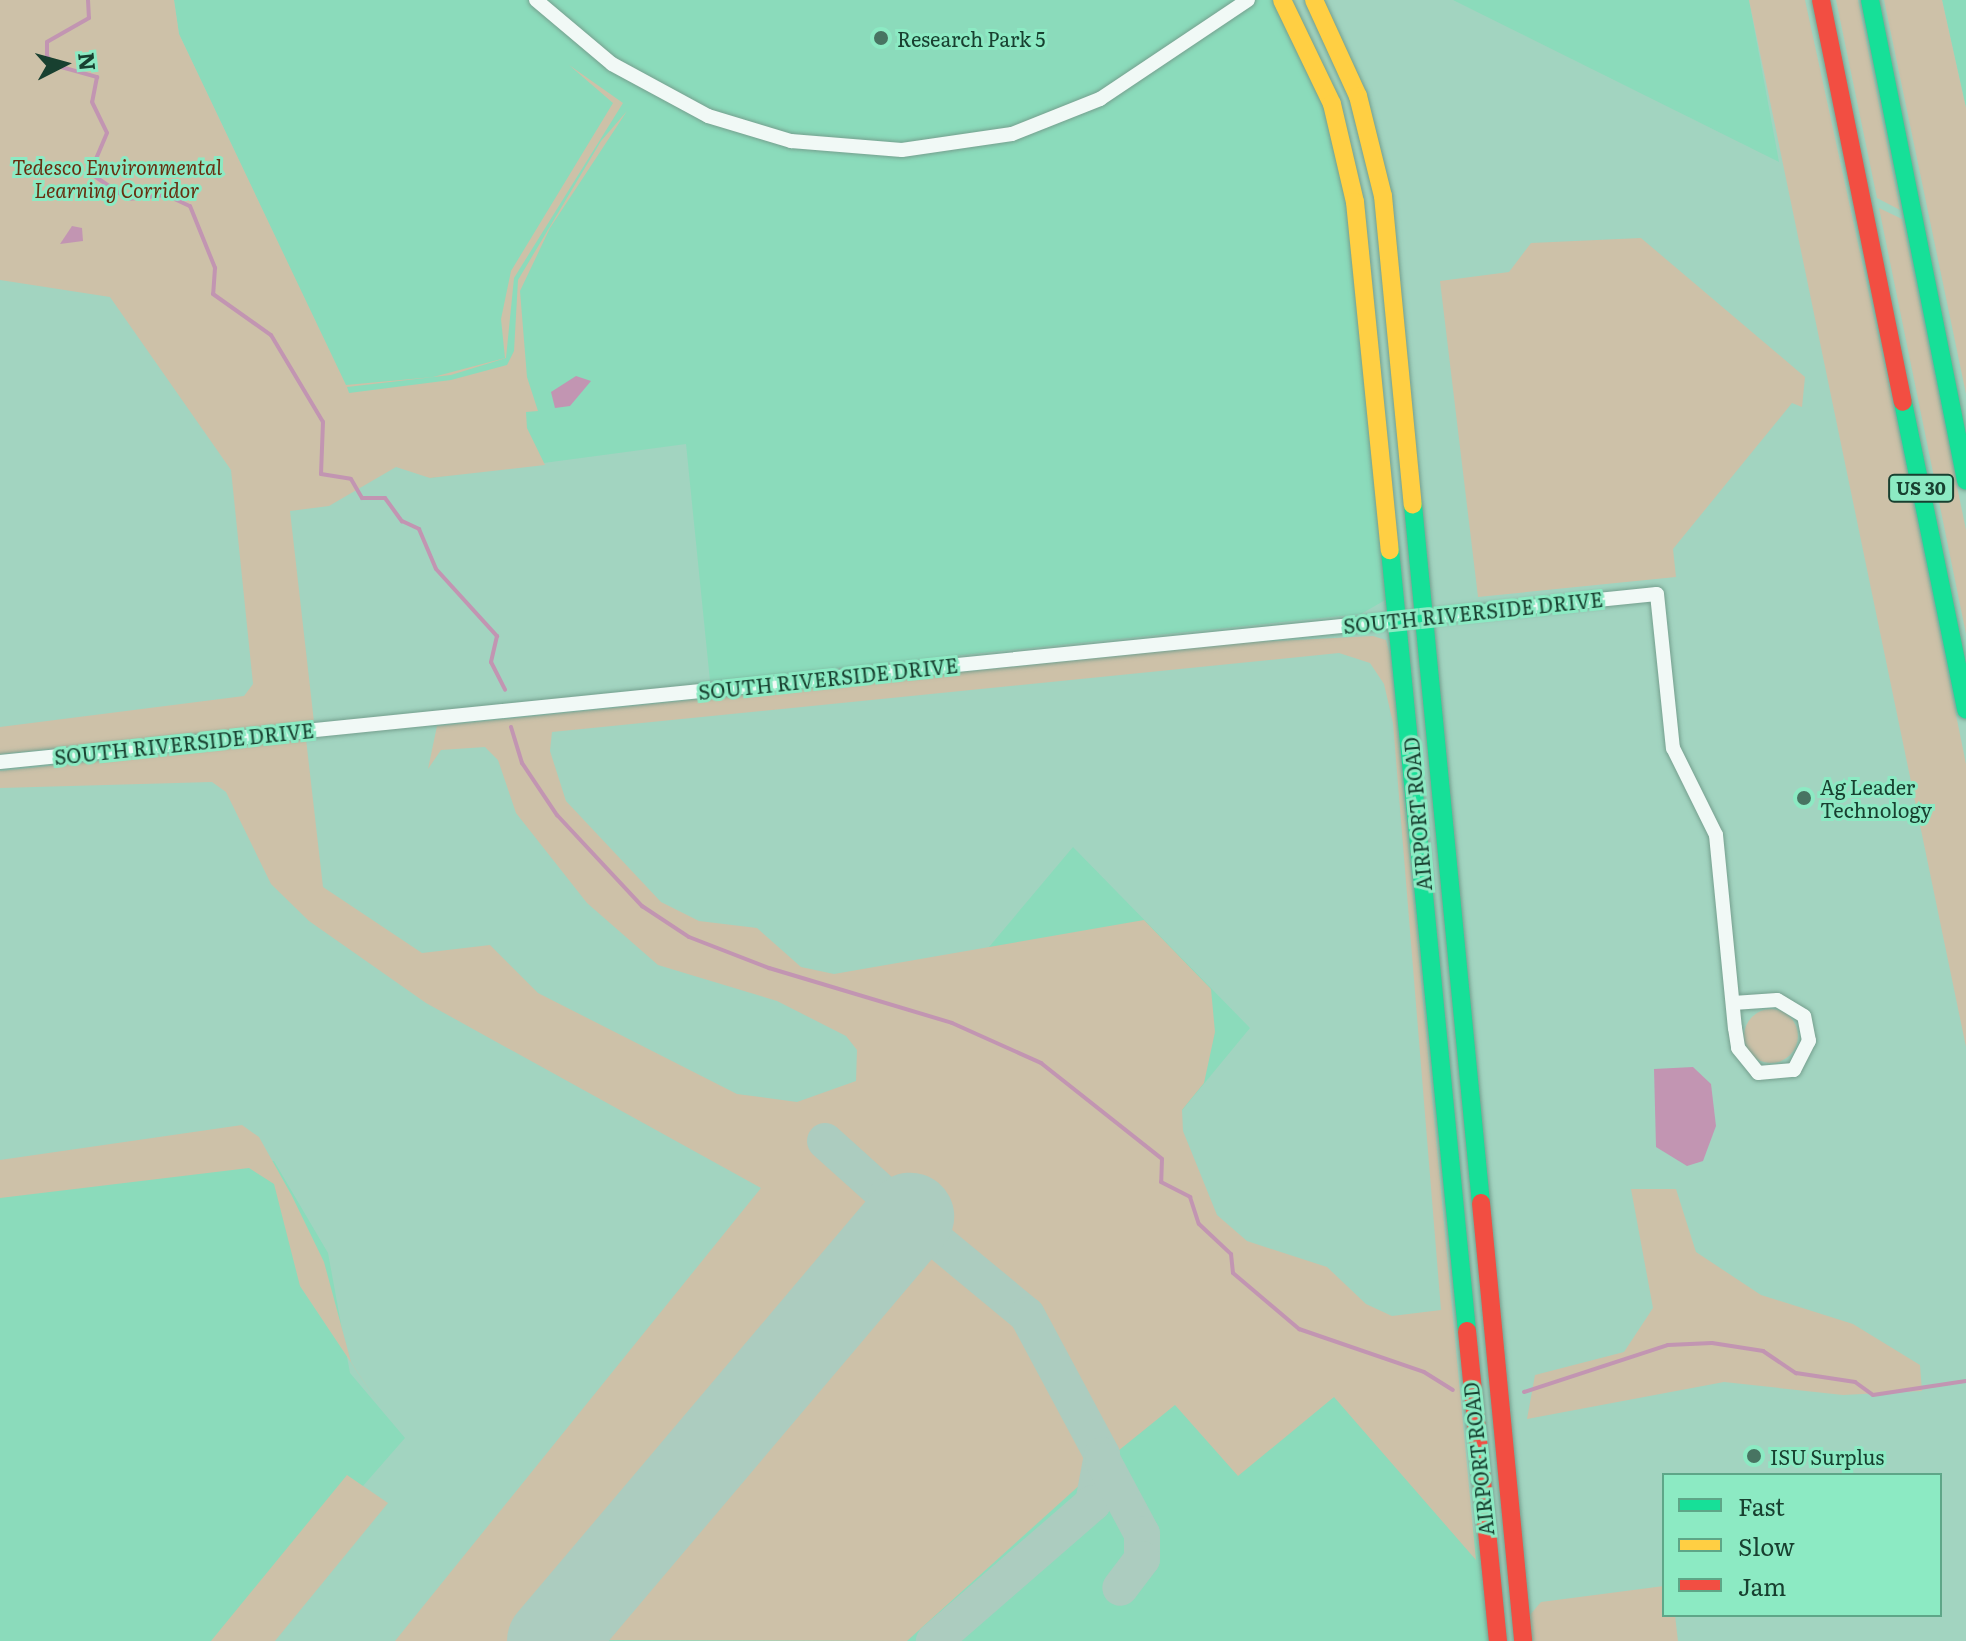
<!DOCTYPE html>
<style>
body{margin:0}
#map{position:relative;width:1966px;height:1641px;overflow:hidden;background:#a2d4c0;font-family:Literata,serif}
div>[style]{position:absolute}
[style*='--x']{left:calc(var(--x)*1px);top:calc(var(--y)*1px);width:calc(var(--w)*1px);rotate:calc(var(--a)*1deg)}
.built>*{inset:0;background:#8bdbbb}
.green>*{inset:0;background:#cdc1a8}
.round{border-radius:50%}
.water>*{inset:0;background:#c295b2}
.stream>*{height:4px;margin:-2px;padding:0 2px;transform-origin:2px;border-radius:2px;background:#c295b2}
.taxiway>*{height:36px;margin:-18px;padding:0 18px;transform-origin:18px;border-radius:18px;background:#acccbf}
.runway>*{height:88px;margin:-44px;padding:0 44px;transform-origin:44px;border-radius:44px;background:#acccbf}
.roads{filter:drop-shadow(0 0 2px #759f8e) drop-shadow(0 0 2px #759f8e)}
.street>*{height:14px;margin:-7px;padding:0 7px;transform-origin:7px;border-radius:7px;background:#f1f9f6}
.fast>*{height:18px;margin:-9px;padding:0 9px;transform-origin:9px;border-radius:9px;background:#16e098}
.slow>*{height:18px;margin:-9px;padding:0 9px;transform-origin:9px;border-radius:9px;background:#ffcf43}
.jam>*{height:18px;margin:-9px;padding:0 9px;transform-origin:9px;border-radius:9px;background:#f24e42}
.dots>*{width:22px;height:22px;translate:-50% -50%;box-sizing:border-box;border:4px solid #8ceac3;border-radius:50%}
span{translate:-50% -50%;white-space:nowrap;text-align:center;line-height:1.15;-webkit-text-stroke:6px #8ceac3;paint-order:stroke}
.shield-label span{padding:2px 6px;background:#8ceac3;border:2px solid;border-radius:6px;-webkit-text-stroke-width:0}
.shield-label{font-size:18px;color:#184030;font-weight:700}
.poi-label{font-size:20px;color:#184030}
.left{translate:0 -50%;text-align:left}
.park-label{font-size:20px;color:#682f11;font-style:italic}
.street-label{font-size:20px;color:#184030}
.legend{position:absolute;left:1662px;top:1473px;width:280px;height:144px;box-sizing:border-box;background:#8ceac3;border:2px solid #5ea688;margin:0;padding:10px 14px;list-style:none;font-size:24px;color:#184030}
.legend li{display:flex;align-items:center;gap:16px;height:40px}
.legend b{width:40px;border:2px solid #5ea688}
.north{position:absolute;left:24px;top:24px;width:80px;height:80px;-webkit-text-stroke:6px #8ceac3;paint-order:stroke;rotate:84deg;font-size:22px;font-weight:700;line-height:32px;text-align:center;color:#184030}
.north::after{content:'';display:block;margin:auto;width:28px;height:36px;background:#184030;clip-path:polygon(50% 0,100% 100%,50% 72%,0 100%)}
</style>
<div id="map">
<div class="built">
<i style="clip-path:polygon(174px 0,1281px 0,1342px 140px,1387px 599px,1361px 614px,710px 681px,686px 444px,430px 478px,369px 435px,179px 34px)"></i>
<i style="clip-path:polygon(1453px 0,1749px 0,1779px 162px)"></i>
<i style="clip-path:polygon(1942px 0,1966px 0,1966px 108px)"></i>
<i style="clip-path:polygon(1073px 847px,1250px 1028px,1132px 1171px,1450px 1440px,1482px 1560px,1490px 1641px,406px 1641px)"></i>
<i style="clip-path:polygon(274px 1161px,328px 1253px,350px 1373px,405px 1438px,227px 1641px,0 1641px,0 1182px)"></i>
</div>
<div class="green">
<i style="clip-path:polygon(0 0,174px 0,179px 34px,346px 385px,433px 377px,505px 358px,501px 319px,511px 271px,613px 103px,569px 65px,623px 103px,514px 278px,506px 358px,451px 375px,347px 387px,349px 393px,451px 380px,507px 365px,514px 351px,518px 280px,601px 141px,627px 111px,550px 228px,520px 291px,527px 377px,538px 411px,526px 412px,527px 428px,545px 465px,430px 478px,396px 467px,329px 506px,290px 511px,314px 722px,0 754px,0 727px,244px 696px,253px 684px,231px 470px,110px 297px,0 280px)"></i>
<i style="clip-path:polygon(1749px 0,1805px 0,1892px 400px,1966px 764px,1966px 1047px)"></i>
<i style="clip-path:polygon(1836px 0,1858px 0,1900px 210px,1877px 198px)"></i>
<i style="clip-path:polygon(1884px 0,1942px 0,1966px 108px,1966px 394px)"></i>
<i style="clip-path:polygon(1879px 208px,1902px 219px,1966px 530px,1966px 634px)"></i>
<i style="clip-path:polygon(1641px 238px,1805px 377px,1802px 407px,1792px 403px,1673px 549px,1676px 577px,1478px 597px,1440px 281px,1509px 272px,1531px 243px)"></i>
<i style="clip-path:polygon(evenodd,1373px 636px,1386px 640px,1390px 655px,1476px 1560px,1334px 1397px,1238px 1476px,1175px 1405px,1118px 1451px,1036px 1304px,835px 1130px,821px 1148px,875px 1193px,885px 1212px,522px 1641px,395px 1641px,761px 1188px,426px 1003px,309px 921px,271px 884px,226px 792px,212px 782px,0 788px,0 771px,306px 739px,323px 887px,422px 953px,490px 945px,538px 993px,737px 1094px,797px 1102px,856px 1081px,857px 1050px,846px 1036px,777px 1001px,658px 965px,587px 903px,516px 813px,498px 760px,485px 747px,441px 750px,428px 769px,437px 726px,1254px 642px,1373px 636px,1339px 653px,1370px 663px,1384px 684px,1393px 723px,1441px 1310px,1392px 1316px,1366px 1304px,1327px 1267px,1247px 1241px,1217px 1215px,1183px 1131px,1182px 1110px,1204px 1083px,1215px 1032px,1211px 989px,1144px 920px,834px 974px,801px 967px,757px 928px,699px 921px,661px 902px,566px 801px,550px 751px,552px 732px,1339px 653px)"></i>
<i class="round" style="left:1744px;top:1009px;width:54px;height:54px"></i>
<i style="clip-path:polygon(242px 1125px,259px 1137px,292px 1196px,324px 1262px,351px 1362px,380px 1406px,300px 1286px,274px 1184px,249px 1168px,0 1198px,0 1160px)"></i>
<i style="clip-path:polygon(1631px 1189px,1676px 1189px,1696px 1252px,1761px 1295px,1853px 1324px,1920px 1365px,1922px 1391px,1843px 1395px,1724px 1382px,1527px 1419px,1535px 1375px,1624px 1352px,1653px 1308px)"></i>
<i style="clip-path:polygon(914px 1245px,937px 1254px,1018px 1321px,1090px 1452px,1092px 1474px,907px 1641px,598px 1640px,595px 1623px)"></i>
<i style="clip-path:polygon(347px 1475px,388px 1503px,275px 1641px,211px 1641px)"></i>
<i style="clip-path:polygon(1664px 1586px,1664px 1615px,1675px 1615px,1678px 1641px,1531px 1641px,1529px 1616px,1541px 1602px)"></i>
</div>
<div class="water">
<i style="clip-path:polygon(72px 226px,82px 228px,83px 241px,60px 244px)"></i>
<i style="clip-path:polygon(576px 376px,591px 381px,570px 406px,555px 408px,551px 392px)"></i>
<i style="clip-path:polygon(1693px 1067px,1711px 1084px,1716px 1126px,1703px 1161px,1687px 1166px,1656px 1147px,1654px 1069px)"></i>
</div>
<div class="stream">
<i style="--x:88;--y:0;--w:18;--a:87"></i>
<i style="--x:89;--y:18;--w:48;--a:150.3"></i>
<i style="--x:47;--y:42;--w:14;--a:90"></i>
<i style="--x:47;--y:56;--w:11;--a:52"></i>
<i style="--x:54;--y:65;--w:45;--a:15.6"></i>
<i style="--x:97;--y:77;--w:25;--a:101"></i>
<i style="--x:92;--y:102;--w:34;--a:64"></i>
<i style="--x:107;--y:133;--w:43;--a:113"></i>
<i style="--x:90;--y:173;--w:46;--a:34.4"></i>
<i style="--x:128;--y:199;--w:38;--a:-6"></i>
<i style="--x:166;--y:195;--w:26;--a:25"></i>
<i style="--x:190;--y:206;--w:67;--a:68"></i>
<i style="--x:215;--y:268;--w:26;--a:94"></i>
<i style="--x:213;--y:294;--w:71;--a:35.3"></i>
<i style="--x:271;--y:335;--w:101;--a:59.1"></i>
<i style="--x:323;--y:422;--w:52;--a:92.2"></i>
<i style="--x:321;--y:474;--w:30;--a:9"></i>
<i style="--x:351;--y:479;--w:22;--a:60"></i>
<i style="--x:362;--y:498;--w:23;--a:0"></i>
<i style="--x:385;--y:498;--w:29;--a:54"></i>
<i style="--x:402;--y:521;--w:19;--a:25"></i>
<i style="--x:419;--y:529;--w:43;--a:67"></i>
<i style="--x:436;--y:569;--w:91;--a:47.7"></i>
<i style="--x:497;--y:636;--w:27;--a:103"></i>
<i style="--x:491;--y:662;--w:31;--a:63"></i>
<i style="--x:511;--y:727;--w:38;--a:73"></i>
<i style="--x:522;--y:763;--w:63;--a:56.1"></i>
<i style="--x:557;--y:815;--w:125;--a:47"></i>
<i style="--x:642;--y:906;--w:56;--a:33.4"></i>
<i style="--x:689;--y:937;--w:86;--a:21.2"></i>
<i style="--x:769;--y:968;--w:191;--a:16.7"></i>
<i style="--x:952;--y:1023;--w:98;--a:24.2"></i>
<i style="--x:1041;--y:1063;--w:154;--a:38.4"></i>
<i style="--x:1162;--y:1159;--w:23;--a:92"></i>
<i style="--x:1161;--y:1182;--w:33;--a:27"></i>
<i style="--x:1190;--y:1197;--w:28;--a:72"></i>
<i style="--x:1199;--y:1224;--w:44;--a:43.2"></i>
<i style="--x:1231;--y:1254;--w:19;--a:84"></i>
<i style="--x:1233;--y:1273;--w:87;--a:40.3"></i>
<i style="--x:1299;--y:1329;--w:132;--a:19"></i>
<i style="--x:1424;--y:1372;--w:34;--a:32"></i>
<i style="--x:1524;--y:1392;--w:151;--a:-18.1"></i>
<i style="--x:1668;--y:1345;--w:44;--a:-2.6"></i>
<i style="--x:1712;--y:1343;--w:52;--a:8.9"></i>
<i style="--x:1763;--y:1351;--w:40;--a:34"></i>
<i style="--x:1796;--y:1373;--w:60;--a:8.7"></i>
<i style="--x:1855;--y:1382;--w:22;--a:36"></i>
<i style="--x:1873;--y:1395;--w:94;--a:-8.6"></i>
</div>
<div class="taxiway">
<i style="--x:825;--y:1141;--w:82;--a:42"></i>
<i style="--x:886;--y:1196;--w:44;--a:83.5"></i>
<i style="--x:891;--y:1240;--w:44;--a:-1.3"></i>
<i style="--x:935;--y:1239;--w:119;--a:39.6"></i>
<i style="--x:1027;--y:1315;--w:159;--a:61.8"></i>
<i style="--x:1102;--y:1455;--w:49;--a:100.6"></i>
<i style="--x:1093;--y:1503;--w:211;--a:139"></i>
<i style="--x:1103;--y:1461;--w:83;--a:61.9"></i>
<i style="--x:1142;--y:1534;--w:25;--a:90"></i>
<i style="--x:1142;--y:1559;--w:36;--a:127"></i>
<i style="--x:586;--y:1641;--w:30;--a:-94"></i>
<i style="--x:584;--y:1611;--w:15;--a:-62"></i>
<i style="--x:591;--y:1598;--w:123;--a:-50"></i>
</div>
<div class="runway">
<i style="--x:551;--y:1641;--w:556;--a:-49.75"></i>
</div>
<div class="roads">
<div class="street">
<i style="--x:536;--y:0;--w:99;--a:40.1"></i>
<i style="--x:612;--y:64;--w:109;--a:28.4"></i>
<i style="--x:708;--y:116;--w:87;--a:16.8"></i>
<i style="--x:791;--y:141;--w:111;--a:4.6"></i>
<i style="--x:902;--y:150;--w:111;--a:-8.3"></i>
<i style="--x:1012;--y:134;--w:95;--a:-21.7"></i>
<i style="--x:1100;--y:99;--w:178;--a:-33.8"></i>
<i style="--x:0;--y:762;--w:1665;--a:-5.79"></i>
<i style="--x:1657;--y:594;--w:155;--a:84.1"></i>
<i style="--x:1673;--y:748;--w:97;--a:63.7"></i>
<i style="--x:1716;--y:835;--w:194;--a:84.4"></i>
<i style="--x:1735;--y:1028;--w:20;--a:81"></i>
<i style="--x:1738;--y:1048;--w:32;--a:51"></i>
<i style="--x:1758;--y:1073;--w:36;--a:-5"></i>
<i style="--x:1794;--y:1070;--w:33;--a:-63"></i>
<i style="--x:1809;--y:1041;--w:25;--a:-101"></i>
<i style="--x:1804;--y:1016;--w:31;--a:-149"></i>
<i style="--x:1777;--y:1000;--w:44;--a:176.1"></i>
</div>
<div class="fast">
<i style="--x:1870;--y:0;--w:490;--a:78.7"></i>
<i style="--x:1903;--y:402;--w:314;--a:78.4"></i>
<i style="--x:1413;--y:505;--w:701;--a:84.44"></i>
<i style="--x:1390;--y:550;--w:785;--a:84.37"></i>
</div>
<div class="slow">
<i style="--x:1282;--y:0;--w:115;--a:64.3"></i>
<i style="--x:1332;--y:104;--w:101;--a:76.8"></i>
<i style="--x:1355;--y:202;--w:350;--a:84.3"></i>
<i style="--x:1314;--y:0;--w:106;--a:65.4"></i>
<i style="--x:1358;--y:96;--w:103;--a:76"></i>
<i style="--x:1383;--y:196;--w:310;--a:84.5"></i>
</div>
<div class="jam">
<i style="--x:1821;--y:0;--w:410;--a:78.5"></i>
<i style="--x:1481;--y:1203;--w:440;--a:84.5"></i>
<i style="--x:1467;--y:1331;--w:312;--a:84.3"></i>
</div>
</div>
<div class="dots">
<i style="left:881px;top:38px;background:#487462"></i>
<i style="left:1804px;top:798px;background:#487462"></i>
<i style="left:1754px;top:1456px;background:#487462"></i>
</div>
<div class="shield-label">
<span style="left:1921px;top:488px">US 30</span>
</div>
<div class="poi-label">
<span class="left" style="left:897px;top:38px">Research Park 5</span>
<span class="left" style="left:1820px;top:798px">Ag Leader<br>Technology</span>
<span class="left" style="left:1770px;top:1456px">ISU Surplus</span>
</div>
<div class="park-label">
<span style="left:117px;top:178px">Tedesco Environmental<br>Learning Corridor</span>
</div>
<div class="street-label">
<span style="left:1473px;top:612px;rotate:-6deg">SOUTH RIVERSIDE DRIVE</span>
<span style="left:828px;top:678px;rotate:-6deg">SOUTH RIVERSIDE DRIVE</span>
<span style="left:184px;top:743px;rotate:-6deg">SOUTH RIVERSIDE DRIVE</span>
<span style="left:1417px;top:814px;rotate:-95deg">AIRPORT ROAD</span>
<span style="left:1478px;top:1459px;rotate:-96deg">AIRPORT ROAD</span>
</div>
<ul class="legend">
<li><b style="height:10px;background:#16e098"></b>Fast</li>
<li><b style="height:10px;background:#ffcf43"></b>Slow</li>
<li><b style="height:10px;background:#f24e42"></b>Jam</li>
</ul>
<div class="north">N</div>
</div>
